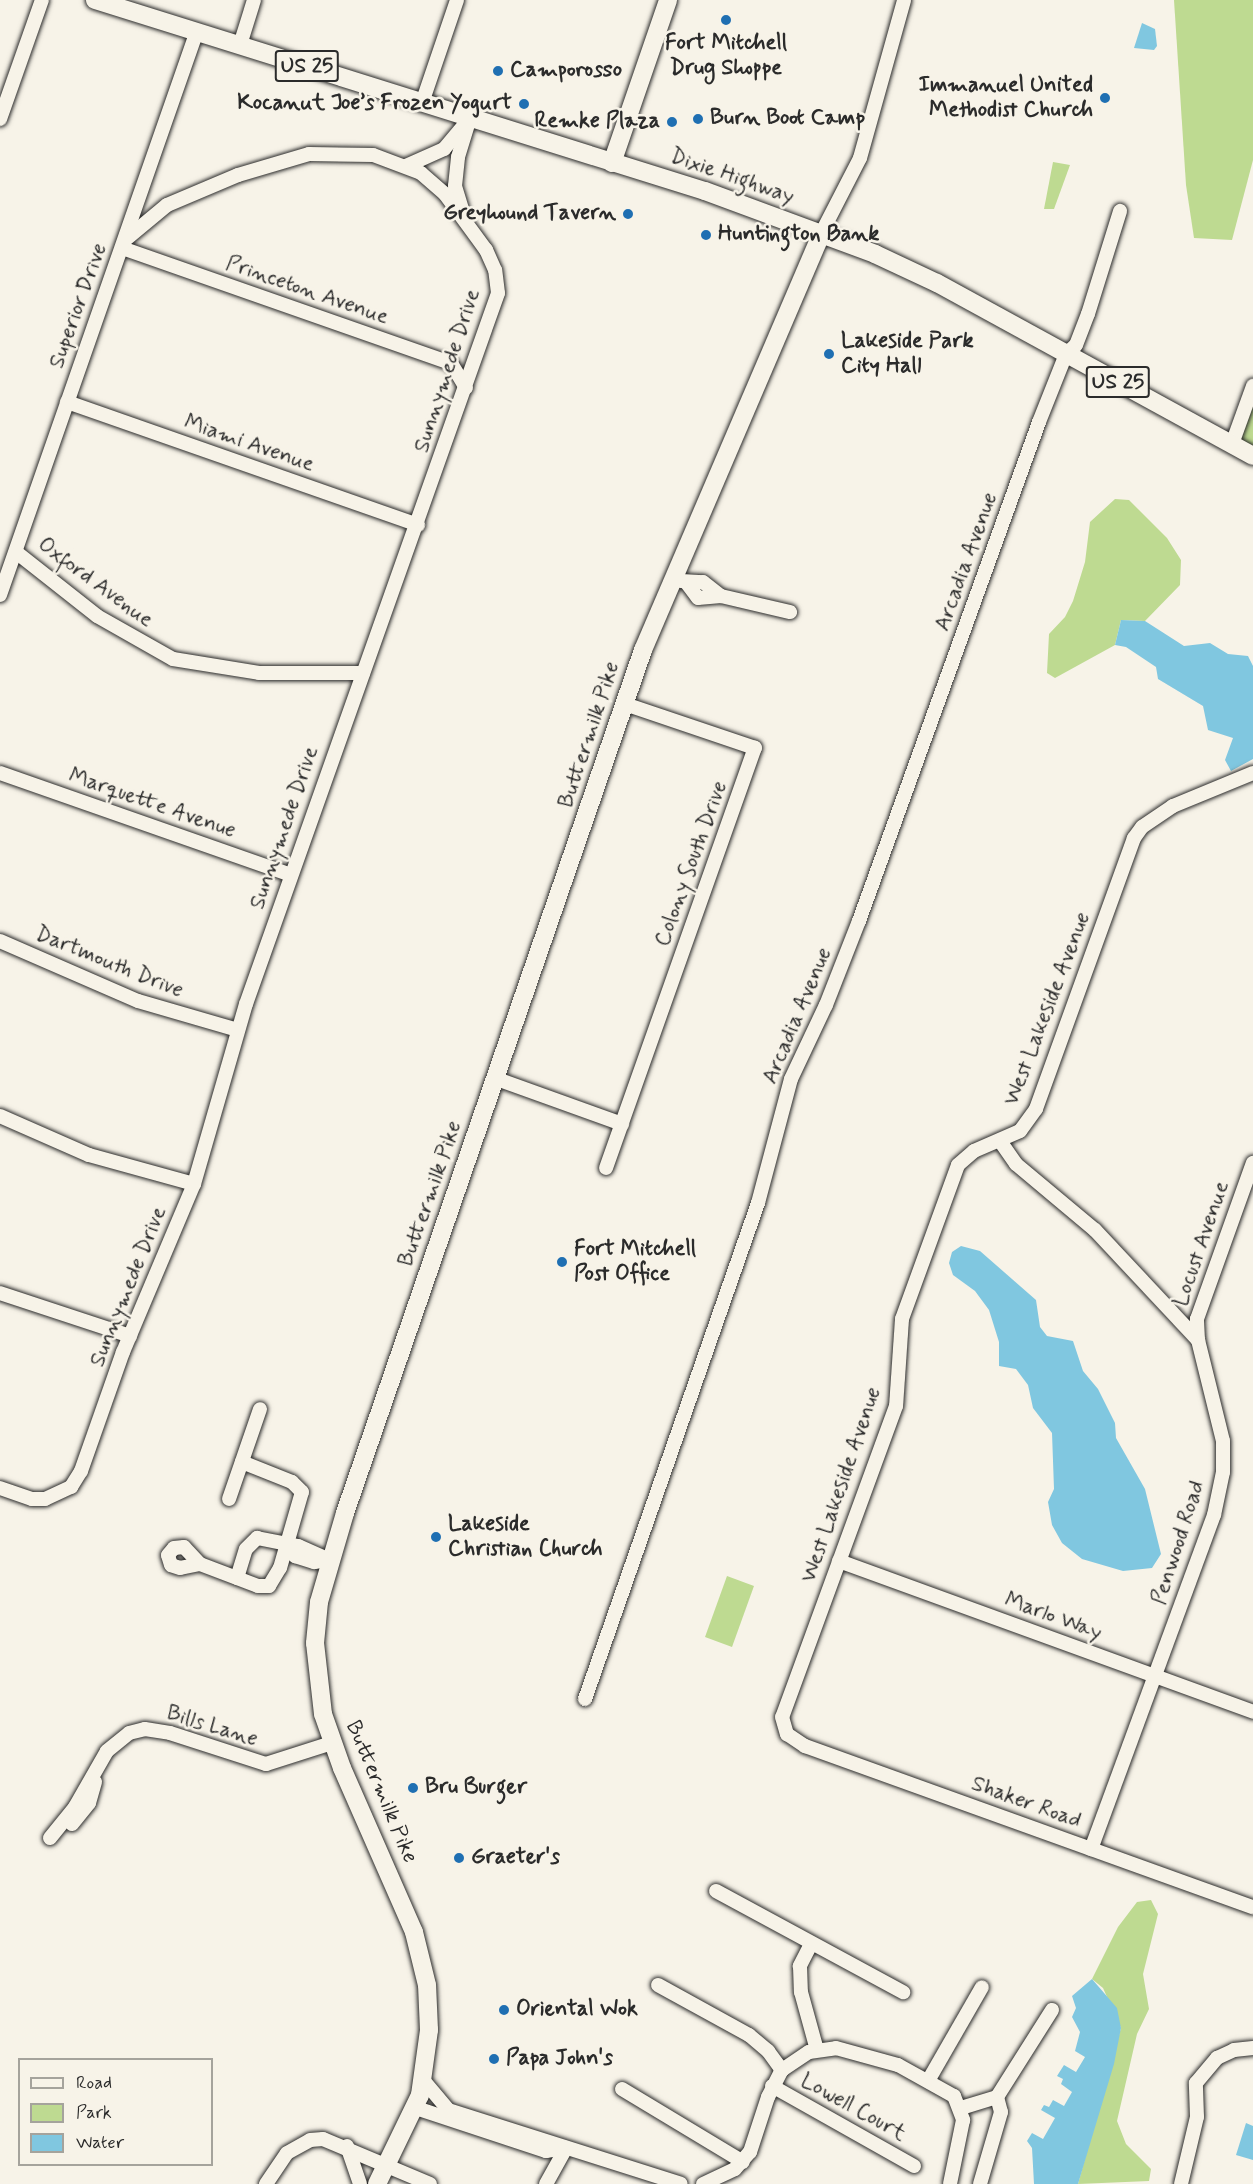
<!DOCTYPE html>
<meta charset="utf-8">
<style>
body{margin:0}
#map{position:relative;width:1253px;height:2184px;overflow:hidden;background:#f7f3e8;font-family:Mynerve,sans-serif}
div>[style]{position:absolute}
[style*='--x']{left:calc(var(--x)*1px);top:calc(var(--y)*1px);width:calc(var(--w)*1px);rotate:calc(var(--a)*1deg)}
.green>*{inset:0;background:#beda91}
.water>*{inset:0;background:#80c7e0}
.roads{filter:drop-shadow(0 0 2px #2b2b2b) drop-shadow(0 0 2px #2b2b2b)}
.minor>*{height:14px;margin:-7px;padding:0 7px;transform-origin:7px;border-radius:7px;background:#f7f3e8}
.major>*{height:18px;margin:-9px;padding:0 9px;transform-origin:9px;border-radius:9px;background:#f7f3e8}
.dots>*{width:16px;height:16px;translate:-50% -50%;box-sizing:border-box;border:3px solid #f7f3e8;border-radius:50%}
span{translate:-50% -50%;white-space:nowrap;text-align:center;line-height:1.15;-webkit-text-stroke:5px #f7f3e8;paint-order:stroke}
.shield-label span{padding:2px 4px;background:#f7f3e8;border:2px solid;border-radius:4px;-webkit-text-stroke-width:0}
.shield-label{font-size:21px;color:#2b2b2b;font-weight:700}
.poi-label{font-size:22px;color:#2b2b2b;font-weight:700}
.left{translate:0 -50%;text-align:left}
.right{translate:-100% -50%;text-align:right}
.street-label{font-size:22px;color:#2b2b2b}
.legend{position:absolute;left:18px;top:2058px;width:195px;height:108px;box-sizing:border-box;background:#f7f3e8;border:2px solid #a5a39c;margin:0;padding:8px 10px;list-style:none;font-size:18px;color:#2b2b2b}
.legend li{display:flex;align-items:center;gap:12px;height:30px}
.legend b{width:30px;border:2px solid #a5a39c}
</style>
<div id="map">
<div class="green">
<i style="clip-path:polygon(1174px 0,1253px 0,1253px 160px,1232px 240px,1194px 238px,1186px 185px)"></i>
<i style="clip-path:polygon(1053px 162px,1070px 165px,1054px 209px,1044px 209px)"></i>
<i style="clip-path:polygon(1253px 400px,1253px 456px,1232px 444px)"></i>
<i style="clip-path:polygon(1115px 499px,1129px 500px,1167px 538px,1181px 560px,1180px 585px,1145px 621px,1121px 620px,1115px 645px,1055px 678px,1047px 673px,1049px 634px,1065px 617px,1073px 601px,1085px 562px,1090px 522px)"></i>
<i style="clip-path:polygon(727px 1576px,754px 1586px,732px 1647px,705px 1637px)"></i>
<i style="clip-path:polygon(1151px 1900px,1158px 1914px,1143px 1974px,1149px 2009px,1137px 2034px,1117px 2121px,1126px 2144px,1151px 2169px,1149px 2181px,1078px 2184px,1121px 2028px,1103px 1988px,1092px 1979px,1118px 1927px,1137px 1902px)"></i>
</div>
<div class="water">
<i style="clip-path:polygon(1142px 23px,1155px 29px,1157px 46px,1154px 50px,1134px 48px)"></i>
<i style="clip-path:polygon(1121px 620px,1145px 621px,1184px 646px,1210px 643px,1228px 654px,1248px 656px,1253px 666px,1253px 759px,1231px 771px,1225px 760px,1233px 738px,1208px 730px,1203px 706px,1158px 679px,1156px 667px,1126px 647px,1115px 645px)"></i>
<i style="clip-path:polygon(961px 1246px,980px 1251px,1036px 1300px,1040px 1327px,1047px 1336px,1073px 1341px,1083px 1371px,1098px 1389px,1115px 1423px,1116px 1438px,1145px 1489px,1161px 1554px,1152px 1568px,1123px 1571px,1082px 1559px,1062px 1543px,1052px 1525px,1048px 1502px,1054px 1489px,1052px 1433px,1033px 1408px,1028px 1385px,1016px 1369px,999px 1366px,999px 1342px,989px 1310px,975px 1291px,953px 1275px,949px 1263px,952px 1252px)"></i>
<i style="clip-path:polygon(1092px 1979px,1117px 2008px,1121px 2028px,1114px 2064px,1078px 2184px,1034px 2184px,1032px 2148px,1027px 2141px,1032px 2133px,1043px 2139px,1055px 2118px,1041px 2110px,1044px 2105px,1049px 2107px,1053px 2100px,1064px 2106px,1072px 2092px,1061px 2084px,1063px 2079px,1057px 2076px,1064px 2065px,1076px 2072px,1085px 2057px,1075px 2051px,1080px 2032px,1072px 2017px,1076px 2008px,1072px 1996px)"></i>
<i style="clip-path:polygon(1246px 2123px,1253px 2126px,1253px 2160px,1236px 2155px)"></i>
</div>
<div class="roads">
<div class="minor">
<i style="--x:240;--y:45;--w:47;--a:-72.7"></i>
<i style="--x:422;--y:103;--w:109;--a:-71.2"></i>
<i style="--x:0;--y:119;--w:126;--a:-70.6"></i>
<i style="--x:406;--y:166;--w:42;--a:-24.1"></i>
<i style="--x:444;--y:149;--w:35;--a:-50"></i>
<i style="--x:462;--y:209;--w:24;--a:-107"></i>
<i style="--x:455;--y:186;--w:29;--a:-84"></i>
<i style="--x:458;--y:157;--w:41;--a:-72.9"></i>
<i style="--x:821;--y:234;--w:85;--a:-62.8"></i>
<i style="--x:860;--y:158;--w:164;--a:-74.4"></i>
<i style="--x:122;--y:248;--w:349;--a:19.3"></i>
<i style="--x:451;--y:363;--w:29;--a:59"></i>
<i style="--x:67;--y:402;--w:372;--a:19.3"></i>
<i style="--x:1232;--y:444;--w:62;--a:-70.1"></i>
<i style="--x:16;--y:552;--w:103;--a:38.3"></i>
<i style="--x:97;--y:616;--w:87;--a:29.5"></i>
<i style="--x:173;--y:659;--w:87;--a:9.2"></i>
<i style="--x:259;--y:673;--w:104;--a:0"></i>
<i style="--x:681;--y:581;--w:22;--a:3"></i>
<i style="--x:703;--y:582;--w:23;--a:38"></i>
<i style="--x:686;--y:582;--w:20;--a:53"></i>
<i style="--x:698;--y:598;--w:23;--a:-5"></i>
<i style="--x:721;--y:596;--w:71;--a:13.1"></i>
<i style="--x:0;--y:595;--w:597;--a:-70.75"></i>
<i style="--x:0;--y:773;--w:308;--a:19.3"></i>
<i style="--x:1253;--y:773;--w:87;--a:157.6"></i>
<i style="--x:1173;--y:806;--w:37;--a:146"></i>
<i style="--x:1142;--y:827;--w:14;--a:126"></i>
<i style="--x:1134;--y:838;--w:288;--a:109.9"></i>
<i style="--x:1036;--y:1109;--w:27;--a:126"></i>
<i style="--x:1020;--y:1131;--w:50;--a:156.5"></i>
<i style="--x:974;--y:1151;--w:21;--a:139"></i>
<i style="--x:958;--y:1165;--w:164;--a:110"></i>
<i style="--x:902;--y:1319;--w:87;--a:93.9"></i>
<i style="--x:896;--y:1406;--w:331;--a:110.1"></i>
<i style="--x:782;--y:1717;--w:18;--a:74"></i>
<i style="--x:787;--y:1734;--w:22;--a:34"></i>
<i style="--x:805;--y:1746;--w:476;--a:19.8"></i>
<i style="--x:0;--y:941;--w:150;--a:23.5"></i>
<i style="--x:138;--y:1001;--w:104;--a:16.2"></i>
<i style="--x:497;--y:1079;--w:133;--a:19.8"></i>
<i style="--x:0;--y:1116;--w:97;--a:23.7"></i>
<i style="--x:89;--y:1155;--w:109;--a:15.4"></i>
<i style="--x:1000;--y:1141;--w:28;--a:55"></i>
<i style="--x:1016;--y:1164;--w:103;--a:39.9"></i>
<i style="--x:1095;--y:1230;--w:151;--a:46.9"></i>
<i style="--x:1198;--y:1340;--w:104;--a:76.1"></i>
<i style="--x:1223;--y:1441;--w:31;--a:90"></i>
<i style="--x:1223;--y:1472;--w:44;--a:101.8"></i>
<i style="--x:1214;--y:1515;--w:356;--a:110.2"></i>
<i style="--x:606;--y:1168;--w:446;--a:-70.5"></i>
<i style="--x:755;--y:748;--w:137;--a:-161.3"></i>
<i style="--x:0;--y:1293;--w:137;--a:18.3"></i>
<i style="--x:1198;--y:1340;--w:21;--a:-93"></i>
<i style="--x:1197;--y:1319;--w:166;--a:-70.3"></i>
<i style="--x:0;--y:1488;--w:34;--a:19"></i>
<i style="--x:32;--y:1499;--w:13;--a:0"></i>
<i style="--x:45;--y:1499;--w:29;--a:-25"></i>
<i style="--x:71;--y:1487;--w:19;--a:-58"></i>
<i style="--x:81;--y:1471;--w:126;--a:-70.6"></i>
<i style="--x:123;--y:1352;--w:182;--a:-67.1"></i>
<i style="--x:194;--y:1184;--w:187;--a:-73.9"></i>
<i style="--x:246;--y:1004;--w:754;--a:-70.48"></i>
<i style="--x:498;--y:293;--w:23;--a:-97"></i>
<i style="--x:495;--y:270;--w:22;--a:-114"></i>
<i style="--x:486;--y:250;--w:69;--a:-126.2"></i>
<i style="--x:445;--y:194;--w:32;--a:-139"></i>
<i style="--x:421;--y:173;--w:51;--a:-159.4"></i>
<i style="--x:373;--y:155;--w:64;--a:-179.1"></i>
<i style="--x:309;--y:154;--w:74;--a:163.5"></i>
<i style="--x:238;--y:175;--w:77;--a:157.1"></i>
<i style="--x:167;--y:205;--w:55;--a:140.2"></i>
<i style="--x:229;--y:1499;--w:95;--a:-71"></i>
<i style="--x:287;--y:1545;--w:14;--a:54"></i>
<i style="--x:295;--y:1556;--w:20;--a:18"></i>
<i style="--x:314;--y:1562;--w:16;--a:-7"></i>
<i style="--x:839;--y:1561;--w:441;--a:20"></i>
<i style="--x:200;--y:1564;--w:20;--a:169"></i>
<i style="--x:180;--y:1568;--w:9;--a:-162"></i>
<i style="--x:171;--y:1565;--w:10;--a:-107"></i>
<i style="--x:168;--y:1555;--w:9;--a:-49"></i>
<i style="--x:174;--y:1548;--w:10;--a:-6"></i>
<i style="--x:184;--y:1547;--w:23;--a:47"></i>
<i style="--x:200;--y:1564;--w:62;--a:20.8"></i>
<i style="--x:258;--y:1586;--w:11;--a:0"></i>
<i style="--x:269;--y:1586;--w:21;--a:-59"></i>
<i style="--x:280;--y:1568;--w:79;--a:-73.9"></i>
<i style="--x:302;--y:1492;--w:14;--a:-135"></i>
<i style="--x:292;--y:1482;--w:54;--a:-158.2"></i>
<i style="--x:237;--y:1578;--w:30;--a:-73"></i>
<i style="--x:246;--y:1549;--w:16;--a:-45"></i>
<i style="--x:257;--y:1538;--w:42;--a:11"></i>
<i style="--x:298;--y:1546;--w:35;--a:24"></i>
<i style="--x:585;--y:1699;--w:525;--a:-70.77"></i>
<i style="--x:758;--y:1203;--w:128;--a:-75.1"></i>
<i style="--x:791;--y:1079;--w:82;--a:-64.7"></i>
<i style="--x:826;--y:1005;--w:90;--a:-68.6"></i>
<i style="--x:859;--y:921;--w:530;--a:-70.16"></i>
<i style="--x:1039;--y:422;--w:73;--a:-68.3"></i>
<i style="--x:1066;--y:354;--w:13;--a:-42"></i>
<i style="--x:1076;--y:345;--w:33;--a:-69"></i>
<i style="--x:1088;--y:314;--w:108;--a:-72.7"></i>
<i style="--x:72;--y:1824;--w:27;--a:-51"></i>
<i style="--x:89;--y:1803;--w:22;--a:-74"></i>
<i style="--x:50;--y:1838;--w:40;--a:-51"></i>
<i style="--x:75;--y:1807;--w:64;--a:-60.3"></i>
<i style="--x:107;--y:1751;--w:28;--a:-39"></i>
<i style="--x:129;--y:1733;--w:16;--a:-14"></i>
<i style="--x:145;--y:1729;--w:25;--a:9"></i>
<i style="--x:170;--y:1733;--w:101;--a:17.9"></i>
<i style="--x:266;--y:1764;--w:69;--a:-17.7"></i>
<i style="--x:716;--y:1891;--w:213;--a:28.4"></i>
<i style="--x:811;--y:1944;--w:25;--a:117"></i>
<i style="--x:800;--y:1966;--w:26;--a:88"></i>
<i style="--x:801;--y:1992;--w:60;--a:74.6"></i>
<i style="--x:658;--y:1985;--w:104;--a:28.8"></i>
<i style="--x:749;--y:2035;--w:25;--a:40"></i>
<i style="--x:768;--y:2051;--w:24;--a:54"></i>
<i style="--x:424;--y:2081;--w:38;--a:50"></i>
<i style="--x:448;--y:2110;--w:244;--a:17.6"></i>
<i style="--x:928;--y:2081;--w:108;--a:-60.1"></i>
<i style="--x:772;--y:2086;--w:163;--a:29.4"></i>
<i style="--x:622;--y:2089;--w:141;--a:31.1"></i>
<i style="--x:416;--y:2108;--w:137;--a:18.3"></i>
<i style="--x:546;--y:2151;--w:20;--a:-9"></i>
<i style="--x:961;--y:2108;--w:38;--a:-17"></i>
<i style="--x:997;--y:2097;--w:103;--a:-57.7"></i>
<i style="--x:347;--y:2146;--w:40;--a:71.1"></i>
<i style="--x:266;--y:2184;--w:37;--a:-56"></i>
<i style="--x:287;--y:2153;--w:26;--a:-29"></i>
<i style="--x:310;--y:2140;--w:13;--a:-4"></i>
<i style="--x:323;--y:2139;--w:116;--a:22.8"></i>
<i style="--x:546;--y:2184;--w:41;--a:-60.9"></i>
<i style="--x:703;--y:2184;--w:35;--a:-25"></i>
<i style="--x:735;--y:2169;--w:23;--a:-49"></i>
<i style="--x:750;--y:2152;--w:58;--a:-71.9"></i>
<i style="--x:768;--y:2097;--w:30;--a:-63"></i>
<i style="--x:782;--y:2070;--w:32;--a:-34"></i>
<i style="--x:809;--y:2052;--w:27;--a:-8"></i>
<i style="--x:836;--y:2048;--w:64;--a:15.3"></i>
<i style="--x:898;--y:2065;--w:64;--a:29"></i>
<i style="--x:954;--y:2096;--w:26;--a:69"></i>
<i style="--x:963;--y:2120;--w:65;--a:101.5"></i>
<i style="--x:980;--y:2184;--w:75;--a:-73.7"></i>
<i style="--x:1001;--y:2112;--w:16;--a:-105"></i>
<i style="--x:1181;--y:2184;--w:69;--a:-76.6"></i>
<i style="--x:1197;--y:2117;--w:34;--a:-92"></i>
<i style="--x:1196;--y:2083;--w:33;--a:-50"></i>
<i style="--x:1217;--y:2058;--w:19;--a:-25"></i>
<i style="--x:1234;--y:2050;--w:19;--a:-6"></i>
</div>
<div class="major">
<i style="--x:95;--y:0;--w:639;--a:17.39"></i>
<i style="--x:705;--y:191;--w:181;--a:20.3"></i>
<i style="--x:875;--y:254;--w:68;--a:25.1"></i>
<i style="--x:937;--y:283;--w:360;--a:28.7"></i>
<i style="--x:612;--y:163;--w:172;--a:-71"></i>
<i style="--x:377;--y:2184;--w:99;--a:-64.2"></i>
<i style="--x:420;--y:2095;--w:66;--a:-82.1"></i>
<i style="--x:429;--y:2030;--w:45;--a:-92.5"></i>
<i style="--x:427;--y:1985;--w:55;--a:-103.8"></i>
<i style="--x:414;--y:1932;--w:179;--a:-113.7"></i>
<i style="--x:342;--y:1768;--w:57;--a:-109.4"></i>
<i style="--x:323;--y:1714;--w:71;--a:-96.4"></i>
<i style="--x:315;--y:1643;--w:41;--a:-84.4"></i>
<i style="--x:319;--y:1602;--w:93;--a:-73.7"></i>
<i style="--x:345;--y:1513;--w:913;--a:-70.95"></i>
<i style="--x:643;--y:650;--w:452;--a:-66.8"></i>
</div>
</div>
<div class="dots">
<i style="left:726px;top:20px;background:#1f6fb2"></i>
<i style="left:498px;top:71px;background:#1f6fb2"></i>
<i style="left:1105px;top:98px;background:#1f6fb2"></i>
<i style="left:524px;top:104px;background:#1f6fb2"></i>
<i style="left:698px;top:119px;background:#1f6fb2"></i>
<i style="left:672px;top:122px;background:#1f6fb2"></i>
<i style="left:628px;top:214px;background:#1f6fb2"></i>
<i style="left:706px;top:235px;background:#1f6fb2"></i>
<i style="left:829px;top:354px;background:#1f6fb2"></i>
<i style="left:562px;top:1262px;background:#1f6fb2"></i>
<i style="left:436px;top:1537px;background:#1f6fb2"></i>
<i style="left:413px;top:1788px;background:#1f6fb2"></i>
<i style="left:459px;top:1858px;background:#1f6fb2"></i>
<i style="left:504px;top:2010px;background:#1f6fb2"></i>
<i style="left:494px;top:2059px;background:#1f6fb2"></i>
</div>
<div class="shield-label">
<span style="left:307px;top:66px">US 25</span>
<span style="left:1118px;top:382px">US 25</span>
</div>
<div class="poi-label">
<span style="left:726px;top:56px">Fort Mitchell<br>Drug Shoppe</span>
<span class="left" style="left:510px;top:71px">Camporosso</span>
<span class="right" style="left:1093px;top:98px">Immanuel United<br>Methodist Church</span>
<span class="right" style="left:512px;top:104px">Kocanut Joe’s Frozen Yogurt</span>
<span class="left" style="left:710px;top:119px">Burn Boot Camp</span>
<span class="right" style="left:660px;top:122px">Remke Plaza</span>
<span class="right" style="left:616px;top:214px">Greyhound Tavern</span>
<span class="left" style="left:718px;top:235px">Huntington Bank</span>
<span class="left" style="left:841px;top:354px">Lakeside Park<br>City Hall</span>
<span class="left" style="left:574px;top:1262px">Fort Mitchell<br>Post Office</span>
<span class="left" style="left:448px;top:1537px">Lakeside<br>Christian Church</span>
<span class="left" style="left:425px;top:1788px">Bru Burger</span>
<span class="left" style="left:471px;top:1858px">Graeter's</span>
<span class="left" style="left:516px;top:2010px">Oriental Wok</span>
<span class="left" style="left:506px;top:2059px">Papa John's</span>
</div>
<div class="street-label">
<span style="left:732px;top:177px;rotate:19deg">Dixie Highway</span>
<span style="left:307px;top:291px;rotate:19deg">Princeton Avenue</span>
<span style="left:79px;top:306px;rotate:-70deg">Superior Drive</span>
<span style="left:448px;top:371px;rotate:-72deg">Sunnymede Drive</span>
<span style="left:249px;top:444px;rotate:19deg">Miami Avenue</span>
<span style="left:967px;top:562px;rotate:-70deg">Arcadia Avenue</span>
<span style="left:95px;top:583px;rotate:36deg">Oxford Avenue</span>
<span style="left:590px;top:735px;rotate:-72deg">Buttermilk Pike</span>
<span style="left:152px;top:804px;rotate:19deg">Marquette Avenue</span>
<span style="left:285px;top:828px;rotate:-71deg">Sunnymede Drive</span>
<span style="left:692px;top:864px;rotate:-70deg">Colony South Drive</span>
<span style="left:109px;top:963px;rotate:22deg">Dartmouth Drive</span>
<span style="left:1048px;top:1009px;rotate:-69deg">West Lakeside Avenue</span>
<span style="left:798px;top:1016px;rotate:-67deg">Arcadia Avenue</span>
<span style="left:431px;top:1194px;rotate:-71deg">Buttermilk Pike</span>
<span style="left:1202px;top:1244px;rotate:-71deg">Locust Avenue</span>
<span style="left:129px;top:1287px;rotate:-68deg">Sunnymede Drive</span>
<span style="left:842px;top:1485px;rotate:-71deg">West Lakeside Avenue</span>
<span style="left:1179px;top:1543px;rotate:-72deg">Penwood Road</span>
<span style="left:1053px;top:1617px;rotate:20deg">Marlo Way</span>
<span style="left:212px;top:1727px;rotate:17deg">Bills Lane</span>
<span style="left:381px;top:1792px;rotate:67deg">Buttermilk Pike</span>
<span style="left:1026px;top:1803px;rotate:20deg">Shaker Road</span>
<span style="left:853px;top:2108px;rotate:29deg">Lowell Court</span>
</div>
<ul class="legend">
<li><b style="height:8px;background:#f7f3e8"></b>Road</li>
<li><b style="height:16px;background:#beda91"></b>Park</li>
<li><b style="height:16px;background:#80c7e0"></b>Water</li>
</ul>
</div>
